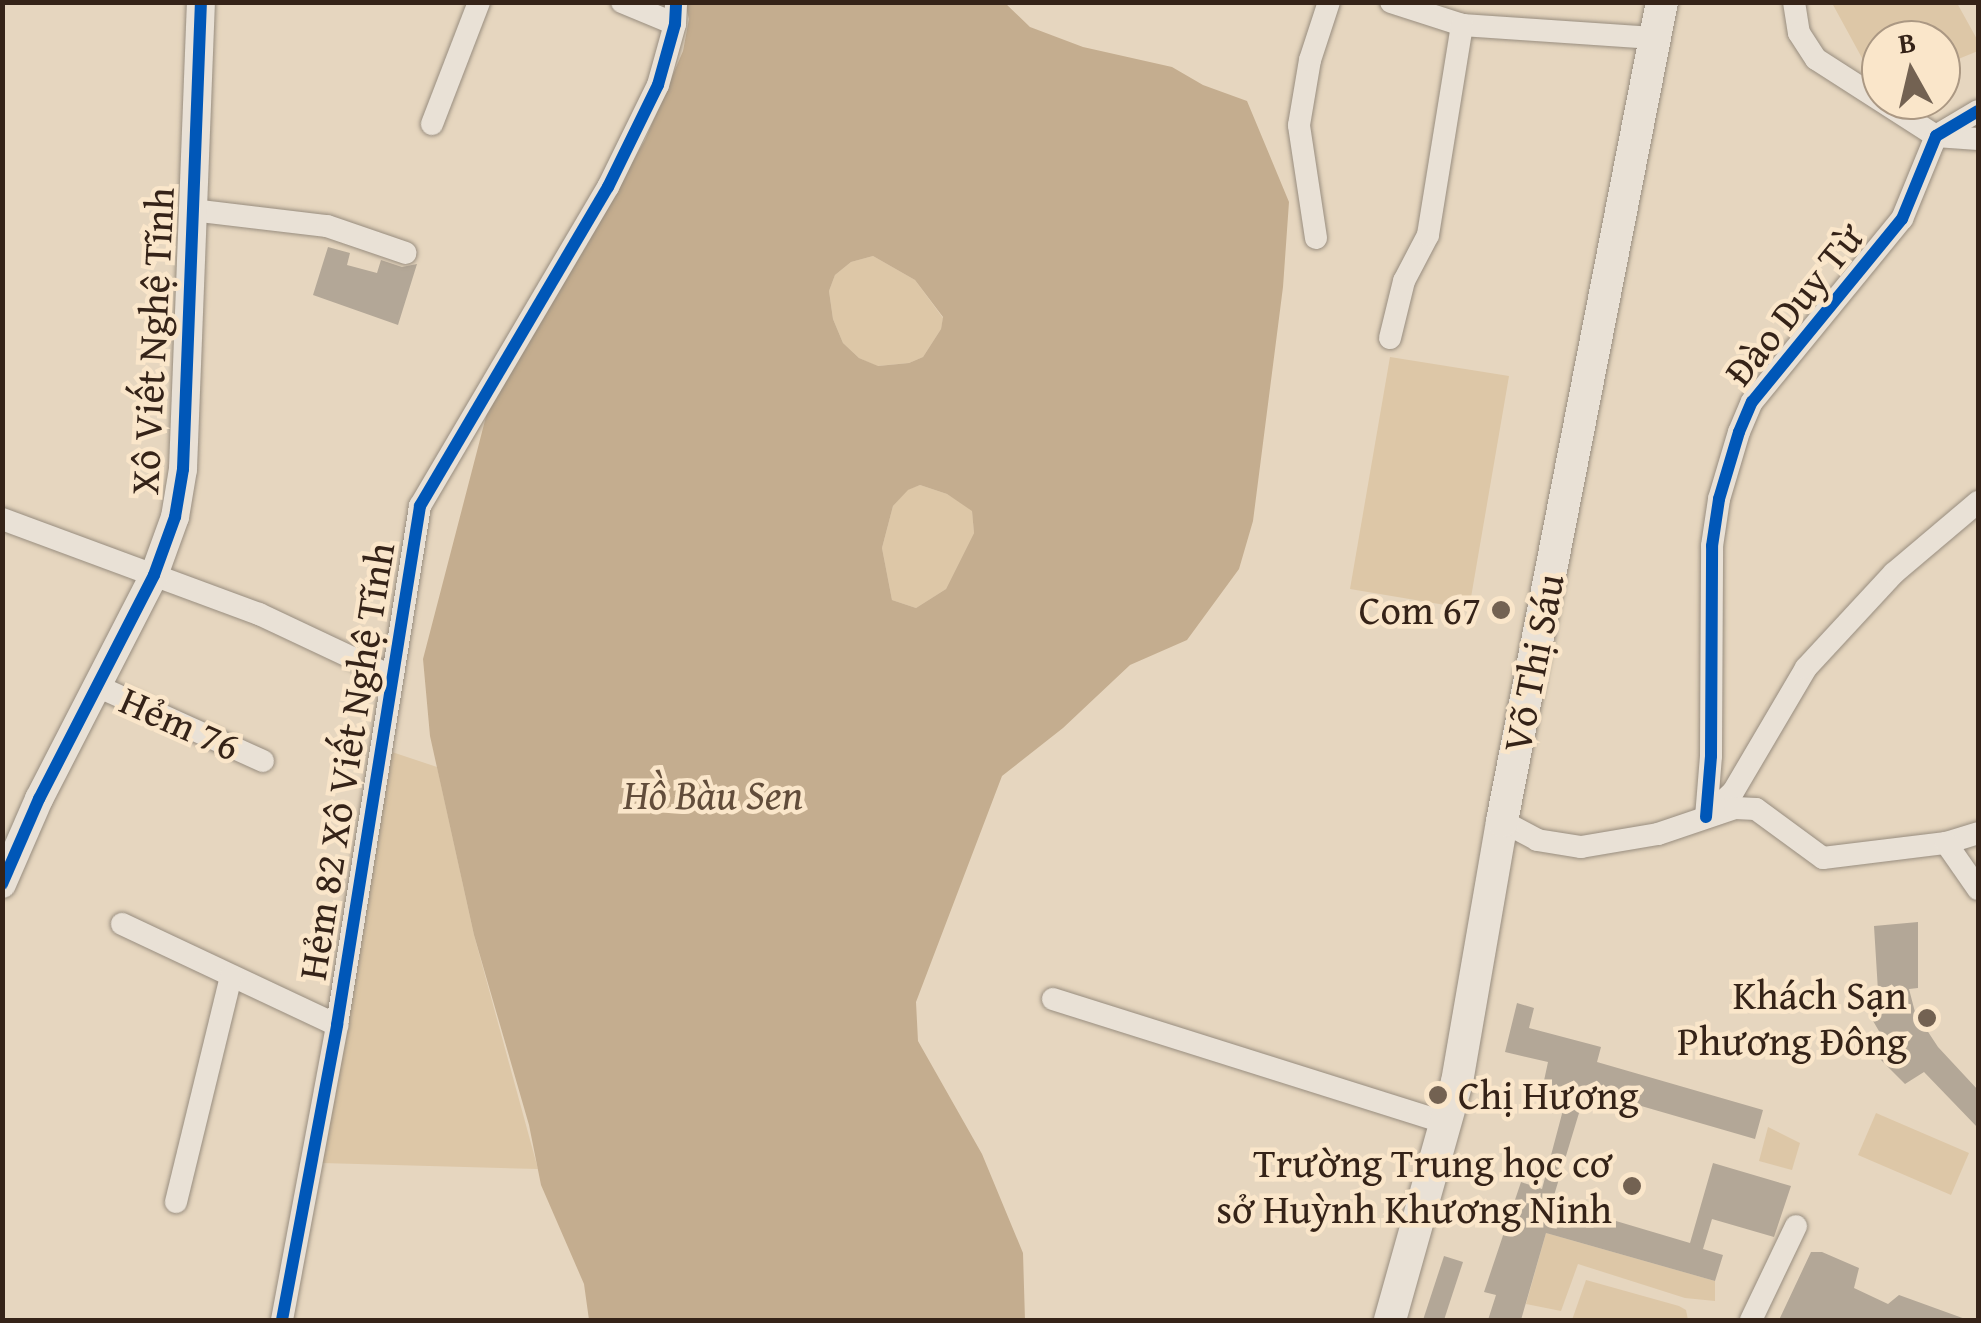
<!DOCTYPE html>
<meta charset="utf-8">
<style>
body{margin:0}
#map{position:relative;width:1981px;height:1323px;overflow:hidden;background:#e6d6bf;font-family:"Gentium Book Plus",serif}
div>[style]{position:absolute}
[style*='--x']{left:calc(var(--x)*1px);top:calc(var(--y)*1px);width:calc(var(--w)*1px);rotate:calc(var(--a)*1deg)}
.green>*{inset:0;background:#ddc7a7}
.water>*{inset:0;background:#c4ad8f}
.building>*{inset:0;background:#b3a797}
.roads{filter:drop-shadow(0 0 2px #988d7f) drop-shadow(0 0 2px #988d7f)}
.minor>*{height:22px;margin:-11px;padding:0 11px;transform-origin:11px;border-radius:11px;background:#e9e1d6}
.tertiary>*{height:28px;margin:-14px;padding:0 14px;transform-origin:14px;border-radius:14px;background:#e9e1d6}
.secondary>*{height:32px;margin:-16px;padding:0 16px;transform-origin:16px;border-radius:16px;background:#e9e1d6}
.cycleway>*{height:12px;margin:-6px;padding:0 6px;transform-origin:6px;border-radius:6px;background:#0057b8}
.dots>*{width:28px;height:28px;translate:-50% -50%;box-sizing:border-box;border:5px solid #fae6ca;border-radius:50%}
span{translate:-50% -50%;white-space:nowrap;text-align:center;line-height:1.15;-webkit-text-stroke:9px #fae6ca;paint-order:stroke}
.street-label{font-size:40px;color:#352318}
.poi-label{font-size:40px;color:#352318}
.right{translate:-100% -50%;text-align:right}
.left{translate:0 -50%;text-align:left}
.water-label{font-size:42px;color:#624d3b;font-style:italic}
.frame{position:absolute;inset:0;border:5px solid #352318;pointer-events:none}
.north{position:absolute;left:1861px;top:20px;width:100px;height:100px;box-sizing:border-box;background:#fae6ca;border:2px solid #ab9883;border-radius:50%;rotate:352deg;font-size:28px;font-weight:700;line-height:40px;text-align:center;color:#352318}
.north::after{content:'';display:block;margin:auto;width:35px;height:45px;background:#736252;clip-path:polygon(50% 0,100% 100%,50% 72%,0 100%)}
</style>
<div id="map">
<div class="green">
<i style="clip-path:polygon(1832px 3px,1957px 3px,1978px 41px,1978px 51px,1941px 66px,1941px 40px,1881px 40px,1880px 91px)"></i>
<i style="clip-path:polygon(873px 256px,915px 280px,943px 318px,941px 329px,923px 357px,909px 363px,877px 366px,859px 358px,843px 343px,833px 319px,829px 291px,835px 275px,851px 262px)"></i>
<i style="clip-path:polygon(1390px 357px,1509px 376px,1469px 609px,1350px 589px)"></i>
<i style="clip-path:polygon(920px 485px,947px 494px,972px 510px,974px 533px,946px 589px,916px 608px,892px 600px,882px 548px,893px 506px,907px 490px)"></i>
<i style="clip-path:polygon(386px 750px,437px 767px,474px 935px,538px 1169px,322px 1163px)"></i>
<i style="clip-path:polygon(1876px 1113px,1969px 1153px,1951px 1195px,1858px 1155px)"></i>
<i style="clip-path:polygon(1768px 1127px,1800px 1143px,1792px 1170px,1759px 1161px)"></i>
<i style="clip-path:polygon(1546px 1233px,1715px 1281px,1715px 1301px,1685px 1298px,1578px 1264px,1561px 1311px,1526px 1304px)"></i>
<i style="clip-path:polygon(1586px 1280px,1679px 1306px,1686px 1310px,1688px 1320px,1572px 1320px)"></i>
</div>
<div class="water">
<i style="clip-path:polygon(evenodd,685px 3px,1005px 3px,1030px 27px,1083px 47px,1172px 67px,1203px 85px,1247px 101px,1289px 202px,1283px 287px,1253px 521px,1239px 569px,1187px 640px,1130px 665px,1063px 728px,1002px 776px,916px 1002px,918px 1041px,982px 1154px,1023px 1253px,1025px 1320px,589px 1320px,584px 1284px,541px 1185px,529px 1125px,474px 935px,430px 736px,423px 659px,489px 405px,645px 140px,683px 51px,689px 19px,685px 3px,873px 256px,915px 280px,943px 317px,941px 329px,923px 357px,909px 363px,878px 366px,859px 358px,843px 343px,833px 319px,829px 291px,835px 275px,851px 262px,873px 256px,685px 3px,920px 485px,947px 494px,972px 511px,974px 533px,946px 589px,916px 608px,892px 600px,882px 548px,893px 506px,908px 490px,920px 485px)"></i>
</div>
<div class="building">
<i style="clip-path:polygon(328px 247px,350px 253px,347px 265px,377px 273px,381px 260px,402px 267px,417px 264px,398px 325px,313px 295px)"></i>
<i style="clip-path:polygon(1918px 922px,1918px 988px,1909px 989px,1915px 1012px,1938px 1047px,1978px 1090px,1978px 1128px,1924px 1072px,1905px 1084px,1879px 1058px,1890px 1050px,1862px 1002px,1878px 991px,1874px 926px)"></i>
<i style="clip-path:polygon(1517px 1003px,1534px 1008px,1529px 1028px,1601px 1047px,1597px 1062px,1763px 1110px,1755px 1139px,1586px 1090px,1552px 1202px,1690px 1243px,1713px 1163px,1791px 1186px,1774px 1237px,1712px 1219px,1703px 1249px,1723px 1255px,1715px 1281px,1546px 1233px,1521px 1320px,1488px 1320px,1496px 1295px,1484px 1292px,1521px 1182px,1542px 1189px,1567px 1095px,1542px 1090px,1548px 1062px,1505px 1052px)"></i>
<i style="clip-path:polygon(1811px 1252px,1822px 1252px,1859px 1268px,1854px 1288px,1888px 1304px,1899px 1295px,1968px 1320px,1779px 1320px)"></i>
<i style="clip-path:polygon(1444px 1256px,1463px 1262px,1444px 1320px,1423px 1320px)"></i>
</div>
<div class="roads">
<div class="minor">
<i style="--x:622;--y:2;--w:57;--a:22.5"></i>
<i style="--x:1391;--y:2;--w:75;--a:17.9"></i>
<i style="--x:1462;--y:25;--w:192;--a:3.9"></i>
<i style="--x:1794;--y:2;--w:31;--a:81"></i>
<i style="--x:1799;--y:33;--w:31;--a:57"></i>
<i style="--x:1816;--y:59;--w:143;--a:32.7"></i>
<i style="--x:1936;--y:136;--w:42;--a:4.1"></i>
<i style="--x:432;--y:124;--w:131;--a:-68.9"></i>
<i style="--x:192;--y:210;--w:136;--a:6.8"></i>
<i style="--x:327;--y:226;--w:83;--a:18.9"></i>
<i style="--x:1316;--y:238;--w:114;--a:-98.6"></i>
<i style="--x:1299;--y:125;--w:66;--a:-80.4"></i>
<i style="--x:1310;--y:60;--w:61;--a:-71.9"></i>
<i style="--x:1390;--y:338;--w:59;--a:-76.2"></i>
<i style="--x:1404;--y:281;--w:52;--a:-62.4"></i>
<i style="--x:1428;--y:235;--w:213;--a:-80.8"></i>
<i style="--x:2;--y:519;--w:274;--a:20.3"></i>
<i style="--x:259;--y:614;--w:146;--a:25.2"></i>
<i style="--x:97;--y:686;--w:182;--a:24.3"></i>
<i style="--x:1712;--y:812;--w:29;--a:-44"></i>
<i style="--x:1733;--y:792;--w:144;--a:-59.5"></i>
<i style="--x:1806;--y:668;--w:129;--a:-47.2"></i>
<i style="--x:1894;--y:573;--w:110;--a:-40.2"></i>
<i style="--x:1706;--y:817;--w:61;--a:-85.3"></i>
<i style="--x:1711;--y:756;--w:210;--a:-89.7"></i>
<i style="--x:1712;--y:546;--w:48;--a:-81.5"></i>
<i style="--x:1719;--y:499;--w:70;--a:-73.4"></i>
<i style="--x:1739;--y:432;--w:33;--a:-67"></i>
<i style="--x:1752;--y:402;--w:237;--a:-50.7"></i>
<i style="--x:1902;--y:219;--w:90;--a:-67.7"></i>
<i style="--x:1936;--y:136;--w:49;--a:-30.8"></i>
<i style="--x:1502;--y:821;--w:40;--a:28"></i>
<i style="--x:1537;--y:840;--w:45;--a:9"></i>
<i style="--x:1581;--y:847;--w:78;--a:-9.6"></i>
<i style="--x:1658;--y:834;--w:81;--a:-18.7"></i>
<i style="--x:1735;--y:808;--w:21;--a:3"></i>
<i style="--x:1756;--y:809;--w:83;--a:36.2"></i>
<i style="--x:1823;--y:858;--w:124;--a:-7"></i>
<i style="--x:1946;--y:843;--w:34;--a:-17"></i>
<i style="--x:1946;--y:843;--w:56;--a:55.2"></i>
<i style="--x:122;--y:924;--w:238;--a:25.2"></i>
<i style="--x:1053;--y:999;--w:413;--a:17.5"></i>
<i style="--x:176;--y:1202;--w:232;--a:-76.3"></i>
<i style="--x:282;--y:1320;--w:300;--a:-79.4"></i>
<i style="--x:337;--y:1025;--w:526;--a:-80.91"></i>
<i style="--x:420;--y:506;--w:370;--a:-59.5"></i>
<i style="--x:608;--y:187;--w:114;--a:-63.9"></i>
<i style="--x:658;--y:85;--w:63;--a:-74.4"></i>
<i style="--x:675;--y:24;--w:22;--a:-87"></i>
<i style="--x:1751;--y:1320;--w:104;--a:-64.4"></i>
</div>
<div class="tertiary">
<i style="--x:2;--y:884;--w:93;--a:-66.5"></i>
<i style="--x:39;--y:799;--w:252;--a:-62.8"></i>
<i style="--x:154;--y:575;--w:62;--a:-70.1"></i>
<i style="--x:175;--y:517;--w:49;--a:-80.5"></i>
<i style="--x:183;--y:469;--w:467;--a:-87.8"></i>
</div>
<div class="secondary">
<i style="--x:1390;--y:1320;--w:247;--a:-74.3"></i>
<i style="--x:1457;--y:1082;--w:265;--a:-80.2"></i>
<i style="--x:1502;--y:821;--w:834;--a:-78.95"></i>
</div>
</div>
<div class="cycleway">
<i style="--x:1706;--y:817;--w:61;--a:-85.3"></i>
<i style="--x:1711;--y:756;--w:210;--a:-89.7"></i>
<i style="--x:1712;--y:546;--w:48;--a:-81.5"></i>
<i style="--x:1719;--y:499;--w:70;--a:-73.4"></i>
<i style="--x:1739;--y:432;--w:33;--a:-67"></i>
<i style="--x:1752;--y:402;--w:237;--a:-50.7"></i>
<i style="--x:1902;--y:219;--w:90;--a:-67.7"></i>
<i style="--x:1936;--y:136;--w:49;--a:-30.8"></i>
<i style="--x:2;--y:884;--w:93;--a:-66.5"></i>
<i style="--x:39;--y:799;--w:252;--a:-62.8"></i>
<i style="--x:154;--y:575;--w:62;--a:-70.1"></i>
<i style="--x:175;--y:517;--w:49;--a:-80.5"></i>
<i style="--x:183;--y:469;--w:467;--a:-87.8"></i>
<i style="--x:282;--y:1320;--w:300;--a:-79.4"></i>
<i style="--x:337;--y:1025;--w:526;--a:-80.91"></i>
<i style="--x:420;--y:506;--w:370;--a:-59.5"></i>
<i style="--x:608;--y:187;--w:114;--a:-63.9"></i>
<i style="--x:658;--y:85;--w:63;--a:-74.4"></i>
<i style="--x:675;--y:24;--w:22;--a:-87"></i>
</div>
<div class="dots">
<i style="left:1501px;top:610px;background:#736252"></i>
<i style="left:1927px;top:1018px;background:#736252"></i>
<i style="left:1438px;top:1095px;background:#736252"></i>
<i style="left:1632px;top:1186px;background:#736252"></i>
</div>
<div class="street-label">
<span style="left:1794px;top:304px;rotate:-51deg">Đào Duy Từ</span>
<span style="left:152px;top:341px;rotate:-87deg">Xô Viết Nghệ Tĩnh</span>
<span style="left:1533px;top:663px;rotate:-79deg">Võ Thị Sáu</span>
<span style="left:180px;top:723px;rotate:24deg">Hẻm 76</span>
<span style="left:346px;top:761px;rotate:-81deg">Hẻm 82 Xô Viết Nghệ Tĩnh</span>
</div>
<div class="poi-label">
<span class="right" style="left:1481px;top:610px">Com 67</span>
<span class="right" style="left:1907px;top:1018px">Khách Sạn<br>Phương Đông</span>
<span class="left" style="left:1458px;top:1095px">Chị Hương</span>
<span class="right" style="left:1612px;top:1186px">Trường Trung học cơ<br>sở Huỳnh Khương Ninh</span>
</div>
<div class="water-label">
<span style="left:713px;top:794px">Hồ Bàu Sen</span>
</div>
<div class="frame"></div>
<div class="north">B</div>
</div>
